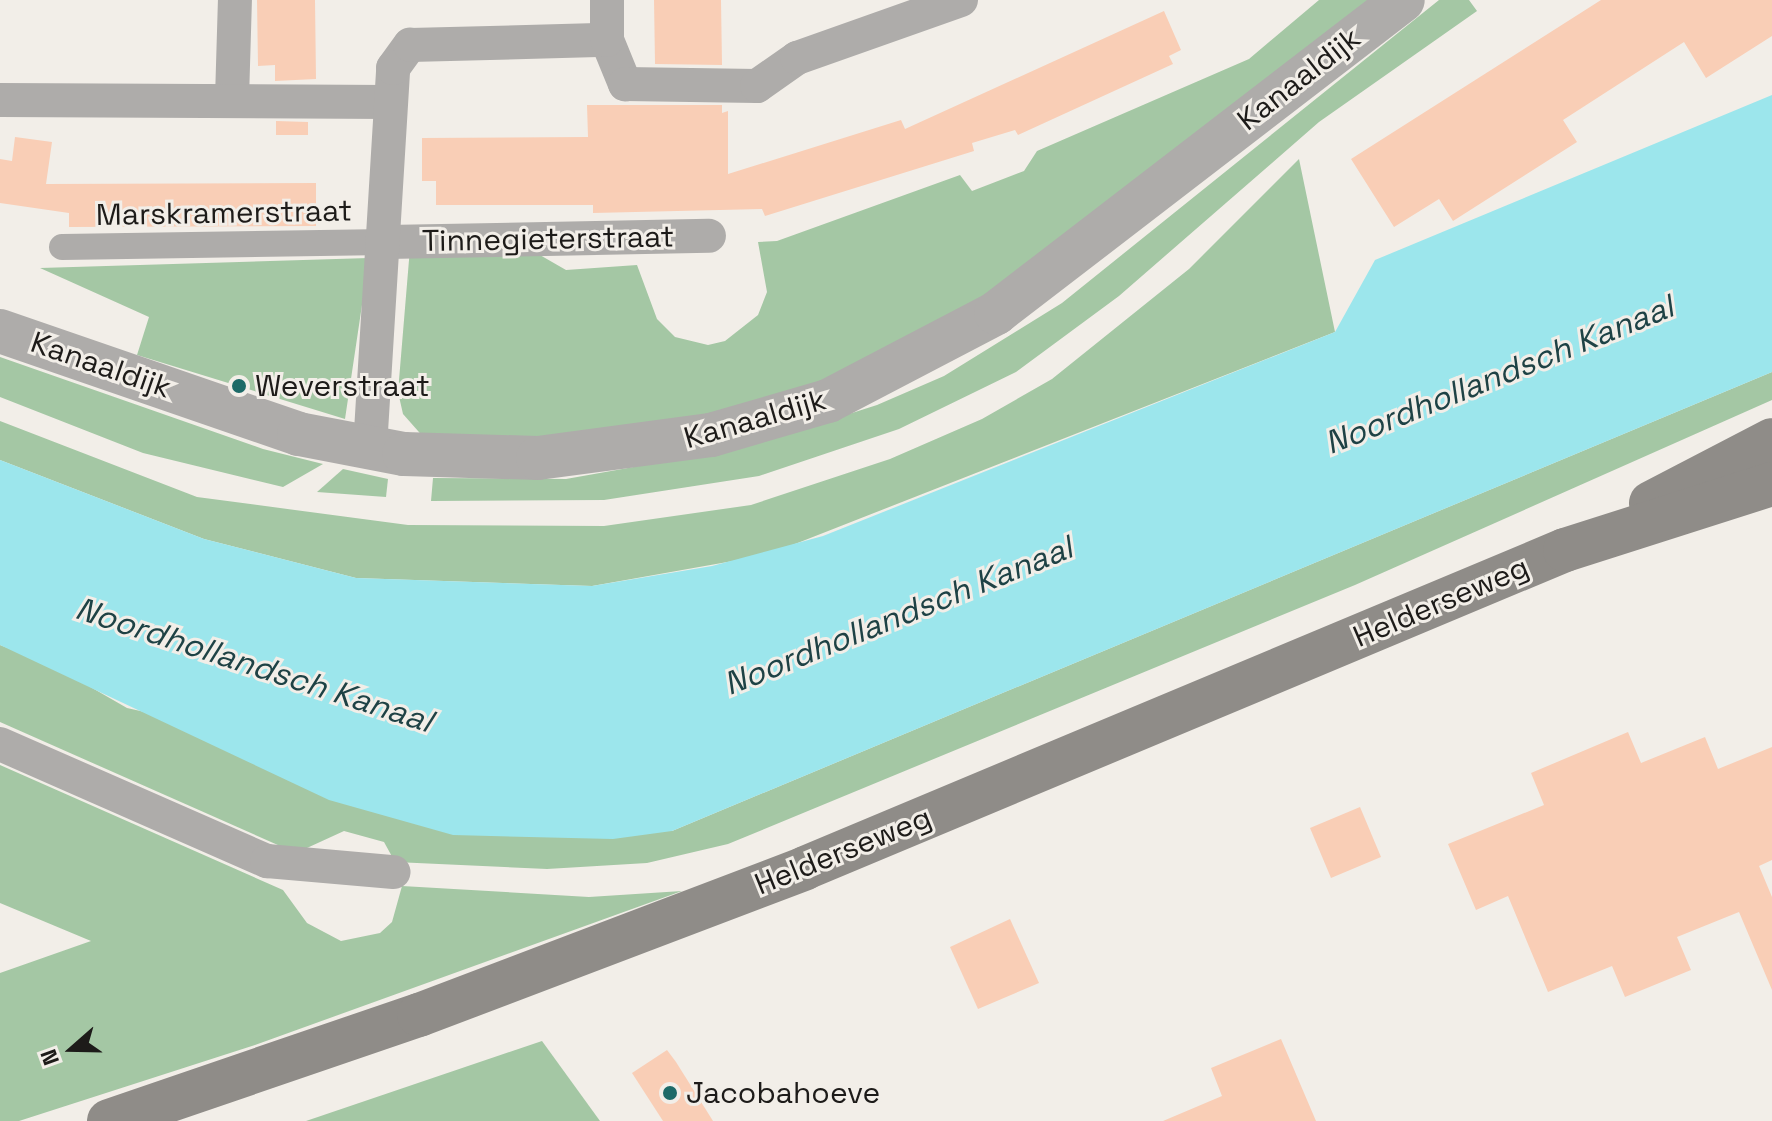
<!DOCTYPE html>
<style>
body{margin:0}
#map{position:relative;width:1772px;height:1121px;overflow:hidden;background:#f2eee8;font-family:"Space Grotesk",sans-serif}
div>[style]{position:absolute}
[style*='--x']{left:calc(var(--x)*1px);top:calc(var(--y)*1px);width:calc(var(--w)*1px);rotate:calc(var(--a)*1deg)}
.green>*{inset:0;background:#a4c7a4}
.water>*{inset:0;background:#9ce6ec}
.building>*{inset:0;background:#f9ceb6}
.pedestrian>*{height:26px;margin:-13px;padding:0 13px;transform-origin:13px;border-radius:13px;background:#aeacaa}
.minor>*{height:34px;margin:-17px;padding:0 17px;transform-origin:17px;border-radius:17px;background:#aeacaa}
.tertiary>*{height:44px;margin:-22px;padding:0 22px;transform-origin:22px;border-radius:22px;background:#aeacaa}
.secondary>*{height:44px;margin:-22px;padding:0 22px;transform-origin:22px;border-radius:22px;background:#8f8c88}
.dots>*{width:22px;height:22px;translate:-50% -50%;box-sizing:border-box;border:4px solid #f2eee8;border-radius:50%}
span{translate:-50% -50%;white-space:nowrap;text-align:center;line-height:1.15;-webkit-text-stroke:6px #f2eee8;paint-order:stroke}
.street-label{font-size:30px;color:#1d1b19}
.poi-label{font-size:30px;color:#1d1b19}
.left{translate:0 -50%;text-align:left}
.water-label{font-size:32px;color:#1e4245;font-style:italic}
.north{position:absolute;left:32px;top:1009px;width:80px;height:80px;-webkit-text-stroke:6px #f2eee8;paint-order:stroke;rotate:250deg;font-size:22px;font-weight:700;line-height:32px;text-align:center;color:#1d1b19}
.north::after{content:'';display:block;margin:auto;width:28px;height:36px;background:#1d1b19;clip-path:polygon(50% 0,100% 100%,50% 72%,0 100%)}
</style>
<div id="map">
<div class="green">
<i style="clip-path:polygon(1319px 0,1369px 0,1038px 268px,878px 363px,730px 413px,553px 447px,426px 440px,403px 414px,398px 392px,410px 248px,526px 247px,566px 270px,637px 265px,657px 319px,675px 337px,708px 345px,725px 341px,758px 315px,767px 292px,758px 242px,777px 241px,960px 175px,972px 191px,1024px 171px,1037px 151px,1249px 59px)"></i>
<i style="clip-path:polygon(1439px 0,1469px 0,1477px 11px,1319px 122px,1119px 296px,1016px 372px,899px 429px,759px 476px,604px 500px,431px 501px,433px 478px,566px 479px,746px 447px,877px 405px,944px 376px,1062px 303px)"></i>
<i style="clip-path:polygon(1299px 159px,1335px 332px,767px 555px,592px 586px,356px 578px,204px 539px,0 460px,0 421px,197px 497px,408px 525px,604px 526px,751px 505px,890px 459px,982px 419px,1052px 379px,1189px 269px)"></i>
<i style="clip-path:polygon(369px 258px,345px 419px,137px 355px,149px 317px,40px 268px)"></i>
<i style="clip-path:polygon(0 357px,263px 449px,323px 464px,283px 487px,143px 453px,0 397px)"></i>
<i style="clip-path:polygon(1772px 372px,1772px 400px,1355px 585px,728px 844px,647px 863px,547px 869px,395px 862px,384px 842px,344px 831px,296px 853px,0 722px,0 645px,54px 666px,127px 708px,672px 831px)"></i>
<i style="clip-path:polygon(343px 469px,388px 479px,386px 497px,317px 492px)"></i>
<i style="clip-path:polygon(0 765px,283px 890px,307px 923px,341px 941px,380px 933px,392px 922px,402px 886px,589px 897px,682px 891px,255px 1045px,19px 1121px,0 1121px,0 973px,91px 941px,0 903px)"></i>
<i style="clip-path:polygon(542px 1041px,600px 1121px,306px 1121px)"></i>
</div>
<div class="water">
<i style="clip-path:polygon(1772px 95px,1772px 372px,672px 831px,613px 839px,453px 835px,329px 800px,0 645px,0 460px,204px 539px,356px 578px,592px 586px,712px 566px,823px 536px,1335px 332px,1375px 260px)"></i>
</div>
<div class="building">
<i style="clip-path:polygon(257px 0,315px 0,316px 79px,275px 81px,275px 65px,258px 66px)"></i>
<i style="clip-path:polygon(654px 0,721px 0,722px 65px,655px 64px)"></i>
<i style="clip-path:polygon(1601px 0,1772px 0,1772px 36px,1706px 78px,1684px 42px,1563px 120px,1577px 142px,1453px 221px,1439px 199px,1394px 227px,1351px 159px)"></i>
<i style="clip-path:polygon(1164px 11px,1181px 50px,1169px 56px,1173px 64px,1018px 135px,1015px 130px,972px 143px,974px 151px,765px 216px,762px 209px,593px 213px,593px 205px,436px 205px,436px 181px,422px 181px,422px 138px,588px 137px,587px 105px,722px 105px,722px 113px,728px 111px,728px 174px,901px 120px,905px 129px)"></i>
<i style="clip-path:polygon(276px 121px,308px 122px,308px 135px,276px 135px)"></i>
<i style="clip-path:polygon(15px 137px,52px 142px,46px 184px,316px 183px,316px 226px,69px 227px,69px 213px,0 203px,0 159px,12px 161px)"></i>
<i style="clip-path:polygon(1628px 732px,1641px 763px,1705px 737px,1718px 769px,1772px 747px,1772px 860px,1759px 866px,1772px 897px,1772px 990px,1739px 912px,1677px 937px,1691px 970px,1625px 997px,1612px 966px,1548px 992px,1508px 896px,1476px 910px,1448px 844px,1544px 805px,1531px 773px)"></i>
<i style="clip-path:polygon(1360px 807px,1381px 857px,1331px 878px,1310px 828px)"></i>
<i style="clip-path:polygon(1010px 919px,1039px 983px,978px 1009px,950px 947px)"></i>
<i style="clip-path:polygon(1281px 1039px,1316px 1121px,1163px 1121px,1222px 1096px,1211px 1068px)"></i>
<i style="clip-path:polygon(667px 1050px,676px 1062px,713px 1121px,663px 1121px,632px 1073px)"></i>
</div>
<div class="pedestrian">
<i style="--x:62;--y:247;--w:325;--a:-0.9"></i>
</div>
<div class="minor">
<i style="--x:607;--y:40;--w:48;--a:67.8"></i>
<i style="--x:625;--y:84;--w:132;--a:0.9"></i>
<i style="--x:757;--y:86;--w:49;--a:-35"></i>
<i style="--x:797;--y:58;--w:174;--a:-19.5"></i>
<i style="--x:232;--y:99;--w:99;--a:-88.3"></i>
<i style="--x:0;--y:100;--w:389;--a:0.3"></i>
<i style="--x:387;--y:242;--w:322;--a:-1.1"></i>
<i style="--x:370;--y:448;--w:381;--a:-86.5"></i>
<i style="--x:393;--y:68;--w:29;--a:-54"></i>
<i style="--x:410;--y:45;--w:197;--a:-1.5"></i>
<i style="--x:607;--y:40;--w:40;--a:-90"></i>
<i style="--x:0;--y:744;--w:292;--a:23.7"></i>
<i style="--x:267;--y:861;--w:127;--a:5"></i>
</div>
<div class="tertiary">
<i style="--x:0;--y:331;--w:316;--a:19"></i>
<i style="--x:299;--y:434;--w:107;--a:10.8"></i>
<i style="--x:404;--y:454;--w:134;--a:1.7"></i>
<i style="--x:538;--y:458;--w:175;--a:-7.6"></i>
<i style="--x:711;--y:435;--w:122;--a:-16.2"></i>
<i style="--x:828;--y:401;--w:190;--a:-27.6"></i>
<i style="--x:996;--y:313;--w:513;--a:-37.56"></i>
</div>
<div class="secondary">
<i style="--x:1651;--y:503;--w:136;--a:-27.5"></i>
<i style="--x:109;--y:1121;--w:328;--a:-18.9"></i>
<i style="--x:419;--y:1015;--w:413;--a:-20.8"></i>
<i style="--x:805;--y:868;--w:824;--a:-22.71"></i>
<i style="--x:1565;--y:550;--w:217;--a:-17.7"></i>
</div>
<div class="dots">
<i style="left:239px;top:386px;background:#1d6a68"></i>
<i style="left:670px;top:1093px;background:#1d6a68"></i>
</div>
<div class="street-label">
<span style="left:1299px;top:79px;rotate:-38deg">Kanaaldijk</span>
<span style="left:224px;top:213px;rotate:-1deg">Marskramerstraat</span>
<span style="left:548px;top:239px;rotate:-1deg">Tinnegieterstraat</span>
<span style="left:101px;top:365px;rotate:19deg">Kanaaldijk</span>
<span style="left:755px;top:419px;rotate:-16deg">Kanaaldijk</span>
<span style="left:1441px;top:602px;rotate:-23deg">Helderseweg</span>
<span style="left:843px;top:851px;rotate:-22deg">Helderseweg</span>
</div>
<div class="poi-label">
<span class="left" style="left:255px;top:386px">Weverstraat</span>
<span class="left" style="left:686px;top:1093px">Jacobahoeve</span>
</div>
<div class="water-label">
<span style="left:1499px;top:375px;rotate:-22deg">Noordhollandsch Kanaal</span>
<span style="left:898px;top:616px;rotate:-22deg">Noordhollandsch Kanaal</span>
<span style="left:254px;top:665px;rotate:18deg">Noordhollandsch Kanaal</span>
</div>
<div class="north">N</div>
</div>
